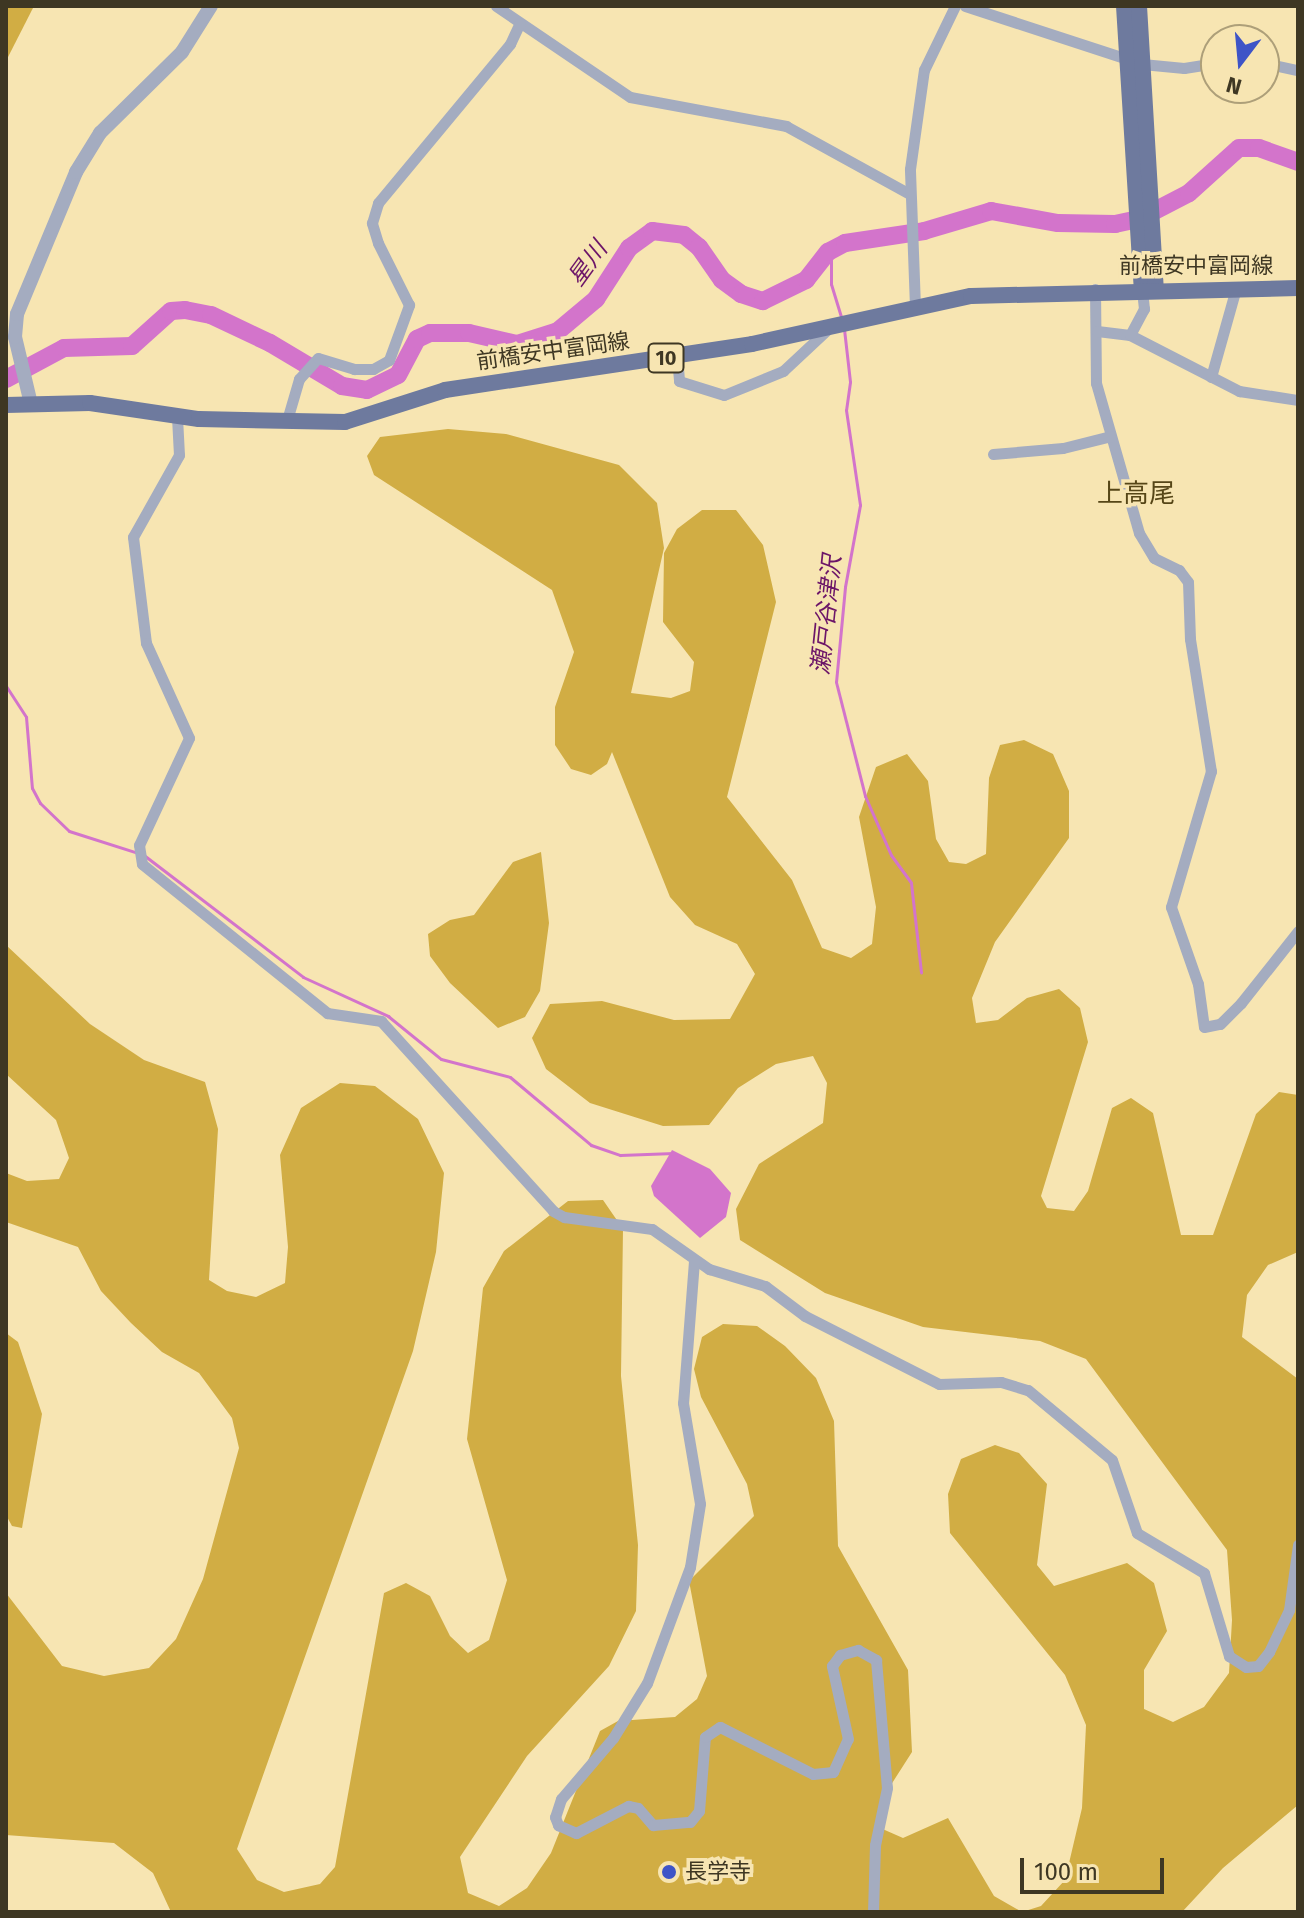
<!DOCTYPE html>
<meta charset="utf-8">
<style>
body{margin:0}
#map{position:relative;width:1304px;height:1918px;overflow:hidden;background:#f7e5b2;font-family:"Fira Sans","Noto Sans JP",sans-serif}
div>[style]{position:absolute}
[style*='--x']{left:calc(var(--x)*1px);top:calc(var(--y)*1px);width:calc(var(--w)*1px);rotate:calc(var(--a)*1deg)}
.forest>*{inset:0;background:#d1ad44}
.water>*{inset:0;background:#d374cb}
.stream>*{height:3px;margin:-1.5px;padding:0 1.5px;transform-origin:1.5px;border-radius:1.5px;background:#d374cb}
.river>*{height:18px;margin:-9px;padding:0 9px;transform-origin:9px;border-radius:9px;background:#d374cb}
.minor>*{height:11px;margin:-5.5px;padding:0 5.5px;transform-origin:5.5px;border-radius:5.5px;background:#a4acc0}
.tertiary>*{height:14px;margin:-7px;padding:0 7px;transform-origin:7px;border-radius:7px;background:#a4acc0}
.primary>*{height:16px;margin:-8px;padding:0 8px;transform-origin:8px;border-radius:8px;background:#6e7a9e}
.dots>*{width:22px;height:22px;translate:-50% -50%;box-sizing:border-box;border:4px solid #f7e5b2;border-radius:50%}
span{translate:-50% -50%;white-space:nowrap;text-align:center;line-height:1.15;-webkit-text-stroke:7px #f7e5b2;paint-order:stroke}
.shield-label span{padding:2px 6px;background:#f7e5b2;border:2px solid;border-radius:6px;-webkit-text-stroke-width:0}
.shield-label{font-size:20px;color:#3e3723;font-weight:700}
.street-label{font-size:22px;color:#3e3723}
.poi-label{font-size:22px;color:#3e3723}
.left{translate:0 -50%;text-align:left}
.water-label{font-size:24px;color:#6c1568;font-style:italic}
.quarter-label{font-size:26px;color:#564617}
.frame{position:absolute;inset:0;border:8px solid #3e3723;pointer-events:none}
.north{position:absolute;left:1200px;top:24px;width:80px;height:80px;box-sizing:border-box;background:#f7e5b2;border:2px solid #ad9f79;border-radius:50%;rotate:196deg;font-size:22px;font-weight:700;line-height:32px;text-align:center;color:#3e3723}
.north::after{content:'';display:block;margin:auto;width:28px;height:36px;background:#3e54c7;clip-path:polygon(50% 0,100% 100%,50% 72%,0 100%)}
.scale{position:absolute;left:1020px;top:1858px;width:144px;height:36px;box-sizing:border-box;border:4px solid #3e3723;border-top:0;padding-left:10px;font-size:24px;line-height:28px;white-space:nowrap;color:#3e3723;-webkit-text-stroke:6px #f7e5b2;paint-order:stroke}
</style>
<div id="map">
<div class="forest">
<i style="clip-path:polygon(6px 6px,34px 6px,6px 61px)"></i>
<i style="clip-path:polygon(448px 429px,506px 434px,619px 465px,657px 503px,664px 548px,631px 693px,671px 698px,690px 691px,694px 662px,663px 622px,664px 553px,677px 529px,702px 510px,736px 510px,763px 545px,776px 602px,727px 797px,792px 880px,822px 948px,851px 958px,872px 944px,876px 907px,859px 817px,876px 767px,907px 754px,928px 781px,936px 839px,949px 862px,966px 864px,986px 854px,989px 778px,1000px 745px,1024px 740px,1053px 754px,1069px 791px,1069px 838px,995px 942px,972px 998px,976px 1023px,998px 1020px,1027px 998px,1059px 989px,1080px 1008px,1088px 1042px,1041px 1196px,1047px 1208px,1074px 1211px,1088px 1191px,1112px 1108px,1131px 1098px,1153px 1113px,1181px 1235px,1213px 1235px,1256px 1114px,1279px 1092px,1298px 1095px,1298px 1252px,1268px 1265px,1247px 1295px,1242px 1337px,1298px 1379px,1298px 1805px,1223px 1868px,1182px 1912px,171px 1912px,153px 1873px,114px 1843px,6px 1835px,6px 1593px,62px 1666px,104px 1676px,149px 1668px,176px 1639px,203px 1579px,239px 1448px,232px 1418px,199px 1373px,162px 1352px,131px 1323px,101px 1291px,78px 1247px,6px 1222px,6px 1173px,27px 1181px,59px 1179px,69px 1158px,56px 1120px,6px 1074px,6px 945px,90px 1024px,144px 1060px,205px 1082px,218px 1129px,209px 1280px,227px 1291px,256px 1297px,285px 1283px,288px 1247px,280px 1155px,301px 1108px,340px 1083px,375px 1086px,418px 1119px,444px 1173px,436px 1252px,413px 1351px,237px 1849px,257px 1880px,284px 1892px,320px 1884px,335px 1867px,384px 1593px,406px 1583px,430px 1596px,450px 1636px,468px 1653px,489px 1640px,507px 1580px,467px 1439px,483px 1288px,504px 1251px,568px 1201px,603px 1200px,623px 1229px,621px 1376px,638px 1545px,636px 1611px,609px 1666px,527px 1756px,460px 1857px,468px 1893px,499px 1906px,527px 1888px,551px 1853px,600px 1731px,618px 1721px,675px 1717px,697px 1699px,707px 1676px,689px 1581px,754px 1516px,747px 1484px,701px 1397px,694px 1369px,702px 1337px,723px 1324px,757px 1326px,785px 1346px,816px 1378px,834px 1421px,838px 1546px,908px 1670px,912px 1752px,880px 1802px,878px 1827px,903px 1838px,948px 1818px,994px 1896px,1022px 1912px,1041px 1906px,1065px 1880px,1082px 1808px,1086px 1725px,1065px 1675px,950px 1533px,948px 1494px,961px 1459px,995px 1445px,1019px 1453px,1047px 1484px,1037px 1565px,1054px 1586px,1127px 1563px,1154px 1583px,1167px 1631px,1144px 1670px,1144px 1709px,1173px 1722px,1204px 1707px,1229px 1673px,1232px 1620px,1227px 1550px,1086px 1359px,1040px 1341px,923px 1327px,825px 1293px,740px 1240px,736px 1209px,759px 1164px,823px 1123px,827px 1083px,813px 1056px,776px 1064px,738px 1088px,709px 1125px,663px 1126px,590px 1103px,546px 1069px,532px 1038px,550px 1004px,602px 1001px,674px 1020px,730px 1019px,755px 974px,737px 944px,695px 925px,670px 897px,612px 752px,607px 764px,591px 775px,571px 769px,555px 745px,555px 707px,574px 652px,552px 590px,374px 475px,367px 456px,380px 437px)"></i>
<i style="clip-path:polygon(541px 852px,549px 923px,540px 991px,525px 1017px,498px 1028px,450px 983px,430px 956px,428px 934px,450px 920px,474px 915px,513px 862px)"></i>
<i style="clip-path:polygon(6px 1333px,18px 1342px,42px 1414px,22px 1528px,12px 1526px,6px 1515px)"></i>
</div>
<div class="water">
<i style="clip-path:polygon(672px 1150px,710px 1169px,731px 1193px,726px 1217px,700px 1238px,654px 1196px,651px 1186px)"></i>
</div>
<div class="stream">
<i style="--x:831;--y:250;--w:34;--a:90"></i>
<i style="--x:831;--y:284;--w:34;--a:73"></i>
<i style="--x:844;--y:329;--w:53;--a:83.5"></i>
<i style="--x:850;--y:382;--w:28;--a:98"></i>
<i style="--x:846;--y:410;--w:96;--a:81.6"></i>
<i style="--x:860;--y:505;--w:83;--a:100.4"></i>
<i style="--x:845;--y:587;--w:95;--a:95.4"></i>
<i style="--x:836;--y:682;--w:118;--a:75.7"></i>
<i style="--x:865;--y:796;--w:64;--a:66.2"></i>
<i style="--x:891;--y:855;--w:34;--a:54"></i>
<i style="--x:911;--y:883;--w:90;--a:83.6"></i>
<i style="--x:6;--y:686;--w:37;--a:57"></i>
<i style="--x:26;--y:717;--w:71;--a:85.2"></i>
<i style="--x:32;--y:788;--w:17;--a:62"></i>
<i style="--x:40;--y:803;--w:40;--a:44"></i>
<i style="--x:69;--y:831;--w:72;--a:17.7"></i>
<i style="--x:145;--y:856;--w:199;--a:37.4"></i>
<i style="--x:303;--y:977;--w:94;--a:24.6"></i>
<i style="--x:388;--y:1016;--w:68;--a:39.1"></i>
<i style="--x:441;--y:1059;--w:71;--a:14.6"></i>
<i style="--x:510;--y:1077;--w:106;--a:40"></i>
<i style="--x:591;--y:1145;--w:31;--a:19"></i>
<i style="--x:620;--y:1155;--w:54;--a:-2.1"></i>
</div>
<div class="river">
<i style="--x:6;--y:379;--w:66;--a:-28.1"></i>
<i style="--x:64;--y:348;--w:68;--a:-1.7"></i>
<i style="--x:132;--y:346;--w:52;--a:-41.9"></i>
<i style="--x:171;--y:311;--w:14;--a:-4"></i>
<i style="--x:185;--y:310;--w:26;--a:11"></i>
<i style="--x:211;--y:315;--w:65;--a:25.4"></i>
<i style="--x:270;--y:343;--w:84;--a:30.8"></i>
<i style="--x:342;--y:386;--w:25;--a:9"></i>
<i style="--x:367;--y:390;--w:34;--a:-26"></i>
<i style="--x:398;--y:375;--w:41;--a:-62.2"></i>
<i style="--x:417;--y:339;--w:14;--a:-25"></i>
<i style="--x:430;--y:333;--w:39;--a:0"></i>
<i style="--x:469;--y:333;--w:49;--a:12.9"></i>
<i style="--x:517;--y:344;--w:43;--a:-17.6"></i>
<i style="--x:558;--y:331;--w:50;--a:-40.1"></i>
<i style="--x:596;--y:299;--w:61;--a:-57.1"></i>
<i style="--x:629;--y:248;--w:29;--a:-36"></i>
<i style="--x:652;--y:231;--w:32;--a:7"></i>
<i style="--x:684;--y:235;--w:19;--a:39"></i>
<i style="--x:699;--y:247;--w:40;--a:55.1"></i>
<i style="--x:722;--y:280;--w:24;--a:36"></i>
<i style="--x:741;--y:294;--w:23;--a:18"></i>
<i style="--x:763;--y:301;--w:48;--a:-26"></i>
<i style="--x:806;--y:280;--w:36;--a:-52"></i>
<i style="--x:828;--y:252;--w:19;--a:-28"></i>
<i style="--x:845;--y:243;--w:80;--a:-8.6"></i>
<i style="--x:924;--y:231;--w:70;--a:-16.6"></i>
<i style="--x:991;--y:211;--w:68;--a:10.2"></i>
<i style="--x:1058;--y:223;--w:57;--a:1"></i>
<i style="--x:1115;--y:224;--w:25;--a:-12"></i>
<i style="--x:1139;--y:219;--w:56;--a:-27.5"></i>
<i style="--x:1189;--y:193;--w:67;--a:-42"></i>
<i style="--x:1239;--y:148;--w:20;--a:0"></i>
<i style="--x:1259;--y:148;--w:41;--a:19.7"></i>
</div>
<div class="minor">
<i style="--x:496;--y:6;--w:162;--a:34.2"></i>
<i style="--x:630;--y:97;--w:159;--a:10.5"></i>
<i style="--x:786;--y:126;--w:139;--a:28.8"></i>
<i style="--x:965;--y:6;--w:186;--a:18.1"></i>
<i style="--x:1142;--y:64;--w:42;--a:5.4"></i>
<i style="--x:1184;--y:68;--w:32;--a:-9"></i>
<i style="--x:1264;--y:63;--w:35;--a:12"></i>
<i style="--x:1095;--y:289;--w:94;--a:89.4"></i>
<i style="--x:1096;--y:383;--w:156;--a:74"></i>
<i style="--x:1139;--y:533;--w:29;--a:59"></i>
<i style="--x:1154;--y:558;--w:28;--a:26"></i>
<i style="--x:1179;--y:570;--w:15;--a:53"></i>
<i style="--x:1188;--y:582;--w:57;--a:88"></i>
<i style="--x:1190;--y:639;--w:134;--a:81"></i>
<i style="--x:1211;--y:771;--w:142;--a:106.4"></i>
<i style="--x:1171;--y:907;--w:82;--a:70.7"></i>
<i style="--x:1198;--y:984;--w:43;--a:82.1"></i>
<i style="--x:1204;--y:1027;--w:16;--a:-11"></i>
<i style="--x:1220;--y:1024;--w:30;--a:-45"></i>
<i style="--x:1241;--y:1003;--w:92;--a:-51.6"></i>
<i style="--x:915;--y:307;--w:138;--a:-92.1"></i>
<i style="--x:910;--y:169;--w:100;--a:-82"></i>
<i style="--x:924;--y:70;--w:71;--a:-64.2"></i>
<i style="--x:1097;--y:331;--w:33;--a:7"></i>
<i style="--x:1130;--y:335;--w:123;--a:27.2"></i>
<i style="--x:1239;--y:391;--w:60;--a:8.7"></i>
<i style="--x:1130;--y:335;--w:30;--a:-62"></i>
<i style="--x:1144;--y:309;--w:20;--a:-96"></i>
<i style="--x:677;--y:357;--w:24;--a:85"></i>
<i style="--x:679;--y:381;--w:47;--a:17.3"></i>
<i style="--x:724;--y:395;--w:64;--a:-22.1"></i>
<i style="--x:783;--y:371;--w:60;--a:-43"></i>
<i style="--x:1211;--y:377;--w:92;--a:-74.3"></i>
<i style="--x:177;--y:417;--w:38;--a:87"></i>
<i style="--x:179;--y:455;--w:94;--a:119.3"></i>
<i style="--x:133;--y:537;--w:107;--a:83"></i>
<i style="--x:146;--y:643;--w:104;--a:65.6"></i>
<i style="--x:189;--y:738;--w:118;--a:115"></i>
<i style="--x:139;--y:845;--w:19;--a:81"></i>
<i style="--x:142;--y:864;--w:238;--a:38.8"></i>
<i style="--x:327;--y:1013;--w:55;--a:8.4"></i>
<i style="--x:381;--y:1021;--w:256;--a:47.8"></i>
<i style="--x:553;--y:1211;--w:13;--a:29"></i>
<i style="--x:564;--y:1217;--w:89;--a:7.8"></i>
<i style="--x:652;--y:1229;--w:70;--a:35.1"></i>
<i style="--x:709;--y:1269;--w:59;--a:16.9"></i>
<i style="--x:765;--y:1286;--w:50;--a:36.9"></i>
<i style="--x:805;--y:1316;--w:150;--a:26.9"></i>
<i style="--x:939;--y:1384;--w:62;--a:-1.8"></i>
<i style="--x:1001;--y:1382;--w:28;--a:17"></i>
<i style="--x:1028;--y:1390;--w:109;--a:39.8"></i>
<i style="--x:1112;--y:1460;--w:77;--a:71.1"></i>
<i style="--x:1137;--y:1533;--w:78;--a:30.8"></i>
<i style="--x:1204;--y:1573;--w:87;--a:73.2"></i>
<i style="--x:1229;--y:1656;--w:20;--a:33"></i>
<i style="--x:1246;--y:1667;--w:12;--a:-5"></i>
<i style="--x:1258;--y:1666;--w:18;--a:-52"></i>
<i style="--x:1269;--y:1652;--w:47;--a:-64.5"></i>
<i style="--x:1289;--y:1610;--w:66;--a:-82.1"></i>
<i style="--x:287;--y:420;--w:43;--a:-73.7"></i>
<i style="--x:299;--y:379;--w:28;--a:-48"></i>
<i style="--x:318;--y:358;--w:38;--a:17"></i>
<i style="--x:354;--y:369;--w:19;--a:0"></i>
<i style="--x:373;--y:369;--w:18;--a:-29"></i>
<i style="--x:389;--y:360;--w:59;--a:-70"></i>
<i style="--x:409;--y:305;--w:69;--a:-116.6"></i>
<i style="--x:378;--y:243;--w:21;--a:-107"></i>
<i style="--x:372;--y:223;--w:21;--a:-73"></i>
<i style="--x:378;--y:203;--w:207;--a:-50.3"></i>
<i style="--x:510;--y:44;--w:23;--a:-65"></i>
<i style="--x:993;--y:454;--w:70;--a:-4.9"></i>
<i style="--x:1063;--y:448;--w:49;--a:-14"></i>
<i style="--x:694;--y:1261;--w:142;--a:94.4"></i>
<i style="--x:683;--y:1403;--w:102;--a:80.4"></i>
<i style="--x:700;--y:1504;--w:64;--a:99"></i>
<i style="--x:690;--y:1567;--w:124;--a:110.3"></i>
<i style="--x:647;--y:1683;--w:65;--a:121.7"></i>
<i style="--x:613;--y:1738;--w:80;--a:130.4"></i>
<i style="--x:561;--y:1799;--w:19;--a:108"></i>
<i style="--x:555;--y:1817;--w:9;--a:69"></i>
<i style="--x:558;--y:1825;--w:20;--a:24"></i>
<i style="--x:576;--y:1833;--w:59;--a:-27.4"></i>
<i style="--x:628;--y:1806;--w:10;--a:11"></i>
<i style="--x:638;--y:1808;--w:23;--a:49"></i>
<i style="--x:653;--y:1825;--w:37;--a:-5"></i>
<i style="--x:690;--y:1822;--w:14;--a:-51"></i>
<i style="--x:699;--y:1811;--w:74;--a:-85.4"></i>
<i style="--x:705;--y:1737;--w:18;--a:-34"></i>
<i style="--x:720;--y:1727;--w:104;--a:26.8"></i>
<i style="--x:813;--y:1774;--w:20;--a:-6"></i>
<i style="--x:833;--y:1772;--w:36;--a:-66"></i>
<i style="--x:848;--y:1739;--w:75;--a:-102.4"></i>
<i style="--x:832;--y:1666;--w:14;--a:-54"></i>
<i style="--x:840;--y:1655;--w:19;--a:-16"></i>
<i style="--x:858;--y:1650;--w:21;--a:29"></i>
<i style="--x:876;--y:1660;--w:128;--a:85.1"></i>
<i style="--x:887;--y:1788;--w:58;--a:101.9"></i>
<i style="--x:875;--y:1845;--w:67;--a:91.7"></i>
</div>
<div class="tertiary">
<i style="--x:31;--y:404;--w:69;--a:-103.4"></i>
<i style="--x:15;--y:337;--w:23;--a:-85"></i>
<i style="--x:17;--y:314;--w:154;--a:-67.4"></i>
<i style="--x:76;--y:172;--w:46;--a:-58.4"></i>
<i style="--x:100;--y:133;--w:115;--a:-44.6"></i>
<i style="--x:182;--y:52;--w:54;--a:-57.8"></i>
</div>
<div class="primary">
<i style="--x:1124;--y:6;--w:284;--a:86.4"></i>
<i style="--x:1139;--y:6;--w:284;--a:86.6"></i>
<i style="--x:6;--y:405;--w:84;--a:-1.4"></i>
<i style="--x:90;--y:403;--w:110;--a:8.4"></i>
<i style="--x:199;--y:419;--w:146;--a:1.2"></i>
<i style="--x:345;--y:422;--w:105;--a:-17.7"></i>
<i style="--x:445;--y:390;--w:310;--a:-8.5"></i>
<i style="--x:752;--y:344;--w:224;--a:-12.4"></i>
<i style="--x:971;--y:296;--w:327;--a:-1.4"></i>
</div>
<div class="dots">
<i style="left:669px;top:1872px;background:#3e54c7"></i>
</div>
<div class="shield-label">
<span style="left:666px;top:358px">10</span>
</div>
<div class="street-label">
<span style="left:1196px;top:266px">前橋安中富岡線</span>
<span style="left:553px;top:351px;rotate:-8deg">前橋安中富岡線</span>
</div>
<div class="poi-label">
<span class="left" style="left:685px;top:1872px">長学寺</span>
</div>
<div class="water-label">
<span style="left:588px;top:264px;rotate:-54deg">星川</span>
<span style="left:827px;top:615px;rotate:-84deg">瀬戸谷津沢</span>
</div>
<div class="quarter-label">
<span style="left:1136px;top:494px">上高尾</span>
</div>
<div class="frame"></div>
<div class="north">N</div>
<div class="scale">100 m</div>
</div>
